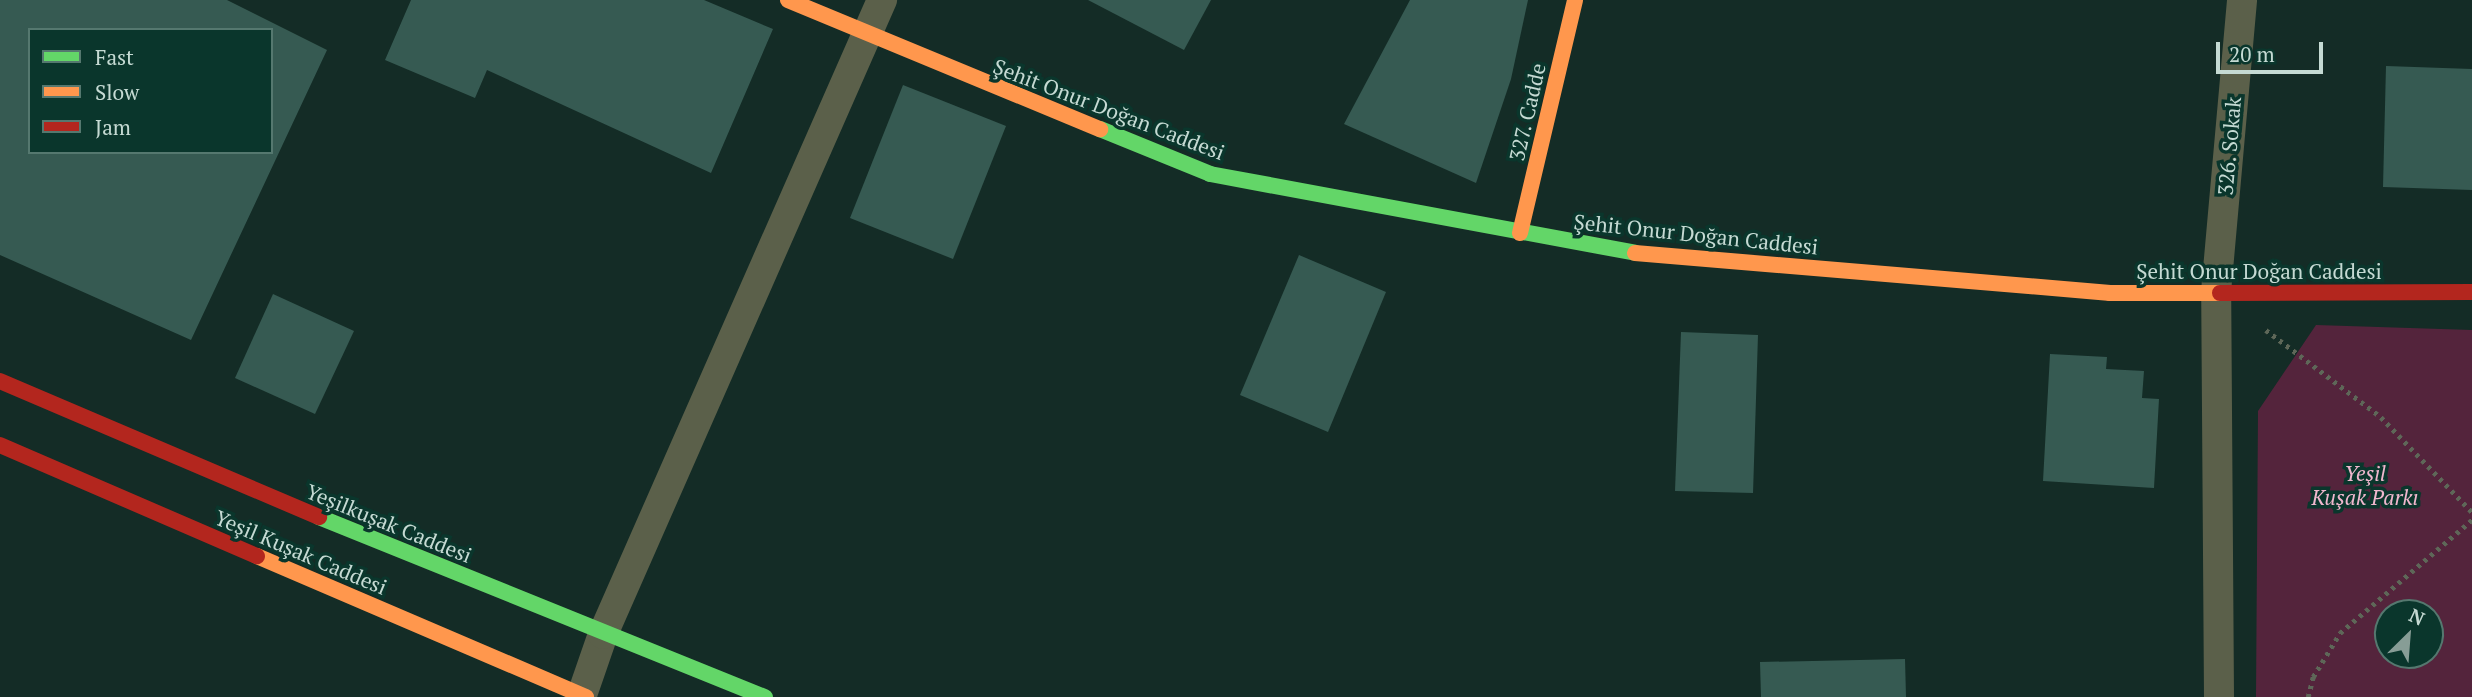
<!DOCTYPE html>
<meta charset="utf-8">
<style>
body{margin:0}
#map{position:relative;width:2472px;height:697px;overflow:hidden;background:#142c26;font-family:"PT Serif",serif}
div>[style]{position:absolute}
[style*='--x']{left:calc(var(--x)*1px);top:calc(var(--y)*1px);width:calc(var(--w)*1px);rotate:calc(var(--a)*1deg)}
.green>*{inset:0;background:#54243c}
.building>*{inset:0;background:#365a52}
.path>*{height:4.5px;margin-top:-2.25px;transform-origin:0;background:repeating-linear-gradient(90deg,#5e6758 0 3.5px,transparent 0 8.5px)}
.street>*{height:30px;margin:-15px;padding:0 15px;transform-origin:15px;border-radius:15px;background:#5b604a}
.fast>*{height:16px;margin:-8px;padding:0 8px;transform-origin:8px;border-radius:8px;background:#63d668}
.slow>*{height:16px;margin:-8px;padding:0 8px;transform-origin:8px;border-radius:8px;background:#ff974d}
.jam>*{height:16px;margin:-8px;padding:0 8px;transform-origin:8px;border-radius:8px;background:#b3261e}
span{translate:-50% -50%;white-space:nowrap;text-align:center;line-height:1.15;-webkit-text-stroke:7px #0a362c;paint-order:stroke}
.street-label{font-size:21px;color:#c5dad3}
.park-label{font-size:21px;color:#f0b7ce;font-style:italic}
.legend{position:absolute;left:28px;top:28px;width:245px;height:126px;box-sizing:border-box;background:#0a362c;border:2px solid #55786f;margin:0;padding:9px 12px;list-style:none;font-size:21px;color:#c5dad3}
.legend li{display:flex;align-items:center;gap:14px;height:35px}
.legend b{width:35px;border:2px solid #55786f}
.north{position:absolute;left:2374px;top:599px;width:70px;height:70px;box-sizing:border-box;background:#0a362c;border:2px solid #55786f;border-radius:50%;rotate:25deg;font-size:19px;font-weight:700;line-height:28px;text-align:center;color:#c5dad3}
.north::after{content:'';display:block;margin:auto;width:24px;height:32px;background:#879d96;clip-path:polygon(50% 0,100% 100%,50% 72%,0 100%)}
.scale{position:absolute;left:2216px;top:42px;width:107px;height:32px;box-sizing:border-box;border:4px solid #c5dad3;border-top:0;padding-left:9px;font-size:21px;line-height:24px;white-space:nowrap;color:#c5dad3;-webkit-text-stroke:5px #0a362c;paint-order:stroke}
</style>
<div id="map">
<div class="green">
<i style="clip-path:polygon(evenodd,2316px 325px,2472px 330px,2472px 697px,2256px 697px,2258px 411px,2316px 325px,2388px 613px,2430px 613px,2430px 655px,2388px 655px,2388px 613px)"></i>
</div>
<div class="building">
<i style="clip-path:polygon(evenodd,0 0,227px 0,327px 50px,191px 340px,0 255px,0 0,30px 30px,271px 30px,271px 152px,30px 152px,30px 30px)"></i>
<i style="clip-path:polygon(411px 0,704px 0,773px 29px,711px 173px,487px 70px,475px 98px,385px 60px)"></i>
<i style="clip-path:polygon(1088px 0,1211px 0,1184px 50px)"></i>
<i style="clip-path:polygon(1410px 0,1528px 0,1511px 79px,1476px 183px,1344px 124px)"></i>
<i style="clip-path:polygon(2386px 66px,2472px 69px,2472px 190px,2383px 187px)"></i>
<i style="clip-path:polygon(903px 85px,1006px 126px,953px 259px,850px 218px)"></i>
<i style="clip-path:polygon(1299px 255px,1386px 292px,1328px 432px,1240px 395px)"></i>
<i style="clip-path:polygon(273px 294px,354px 331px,315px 414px,235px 378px)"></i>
<i style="clip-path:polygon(1681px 332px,1758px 335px,1753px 493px,1675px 491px)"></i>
<i style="clip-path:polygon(2050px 354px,2107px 357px,2106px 369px,2144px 371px,2142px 398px,2159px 399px,2154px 488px,2043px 481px)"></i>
<i style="clip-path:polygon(1905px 659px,1906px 697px,1761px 697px,1760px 662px)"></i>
</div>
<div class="path">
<i style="--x:2266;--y:330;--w:144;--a:37.1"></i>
<i style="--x:2381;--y:417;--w:132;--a:46.2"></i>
<i style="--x:2308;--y:697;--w:21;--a:-76"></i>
<i style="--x:2313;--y:677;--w:52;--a:-58.5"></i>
<i style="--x:2340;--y:633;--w:174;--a:-40.6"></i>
</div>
<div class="street">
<i style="--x:582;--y:695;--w:65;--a:-71"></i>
<i style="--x:603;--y:634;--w:693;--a:-66.25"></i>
<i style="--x:2219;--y:697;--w:405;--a:-90.4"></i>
<i style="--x:2216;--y:292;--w:293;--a:-84.9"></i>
</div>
<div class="fast">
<i style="--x:1100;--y:129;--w:119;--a:22.2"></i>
<i style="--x:1210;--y:174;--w:432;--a:10.5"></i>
<i style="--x:319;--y:517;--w:481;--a:22"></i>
</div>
<div class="slow">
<i style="--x:788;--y:0;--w:338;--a:22.5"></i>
<i style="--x:1520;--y:233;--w:239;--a:-76.7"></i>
<i style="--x:1635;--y:253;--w:477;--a:4.8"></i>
<i style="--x:2110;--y:293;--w:110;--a:0"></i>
<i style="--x:257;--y:556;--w:358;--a:23.2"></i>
</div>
<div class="jam">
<i style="--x:2220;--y:293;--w:252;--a:-0.2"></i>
<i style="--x:0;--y:381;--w:347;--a:23.1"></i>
<i style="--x:0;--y:445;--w:280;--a:23.4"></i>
</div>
<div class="street-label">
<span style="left:1109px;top:109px;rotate:21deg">Şehit Onur Doğan Caddesi</span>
<span style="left:1527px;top:112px;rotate:-77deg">327. Cadde</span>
<span style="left:2229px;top:146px;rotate:-85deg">326. Sokak</span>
<span style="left:1696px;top:234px;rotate:6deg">Şehit Onur Doğan Caddesi</span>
<span style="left:2259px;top:271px">Şehit Onur Doğan Caddesi</span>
<span style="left:389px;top:523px;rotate:22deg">Yeşilkuşak Caddesi</span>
<span style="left:301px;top:552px;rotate:23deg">Yeşil Kuşak Caddesi</span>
</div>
<div class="park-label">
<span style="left:2365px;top:485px">Yeşil<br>Kuşak Parkı</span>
</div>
<ul class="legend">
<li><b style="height:9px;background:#63d668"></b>Fast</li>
<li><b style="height:9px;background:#ff974d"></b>Slow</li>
<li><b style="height:9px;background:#b3261e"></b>Jam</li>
</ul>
<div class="north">N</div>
<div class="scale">20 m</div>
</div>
